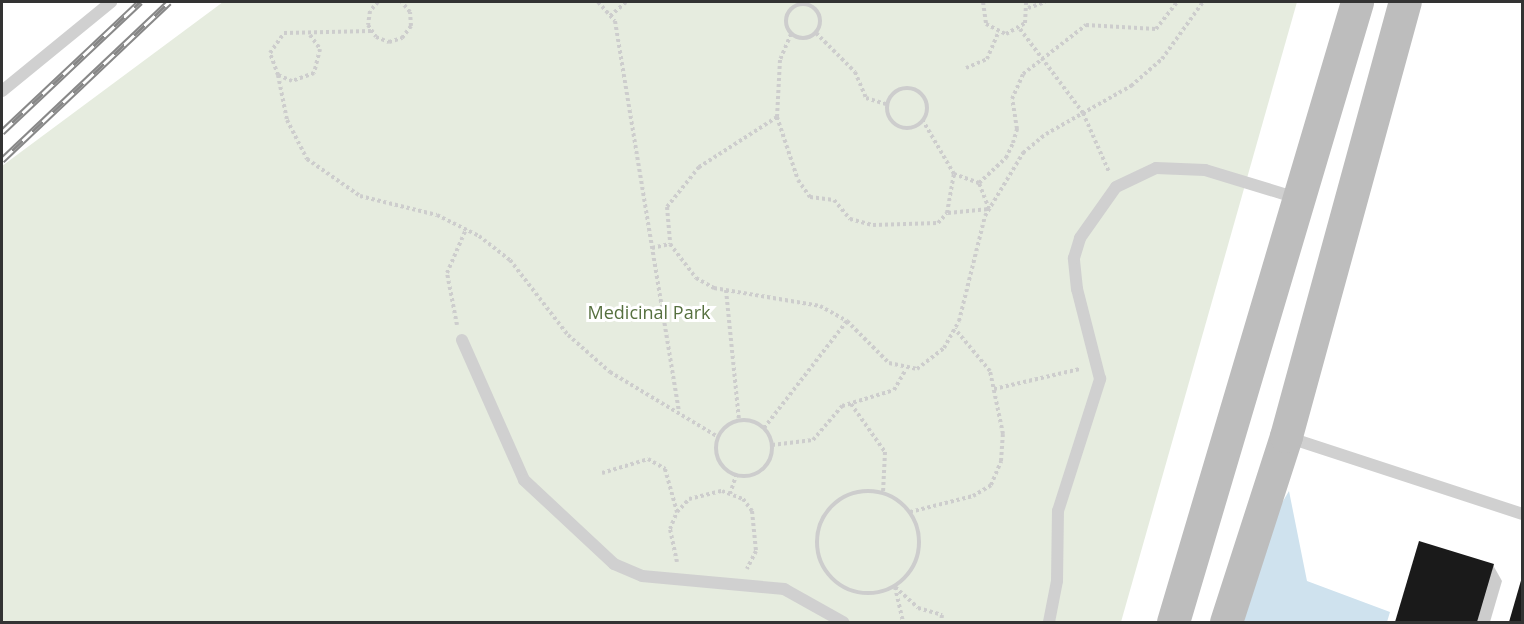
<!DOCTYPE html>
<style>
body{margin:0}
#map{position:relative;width:1524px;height:624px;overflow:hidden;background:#fff;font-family:"Open Sans",sans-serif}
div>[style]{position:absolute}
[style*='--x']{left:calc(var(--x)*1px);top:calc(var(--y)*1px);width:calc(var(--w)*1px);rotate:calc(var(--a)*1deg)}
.green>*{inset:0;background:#e6ecdf}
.water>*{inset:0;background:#cfe2ee}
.shadow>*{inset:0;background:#0003}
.building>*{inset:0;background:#1a1a1a}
.path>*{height:4px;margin-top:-2px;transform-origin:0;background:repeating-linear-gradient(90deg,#cdcdcd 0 3px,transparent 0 6px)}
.path>.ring{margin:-2px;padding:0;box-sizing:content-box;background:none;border:4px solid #cdcdcd;border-radius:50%}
.lane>*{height:12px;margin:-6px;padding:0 6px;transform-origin:6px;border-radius:6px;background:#d0d0d0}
.secondary>*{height:33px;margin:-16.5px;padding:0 16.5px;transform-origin:16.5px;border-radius:16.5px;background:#bdbdbd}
.rail>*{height:7px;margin-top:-3.5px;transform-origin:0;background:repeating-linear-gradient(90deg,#fff 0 14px,#888 0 28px);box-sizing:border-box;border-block:2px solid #888}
span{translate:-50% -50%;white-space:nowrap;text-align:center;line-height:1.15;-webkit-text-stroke:6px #fff;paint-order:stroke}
.park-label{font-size:18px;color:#56703f}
.frame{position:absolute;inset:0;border:3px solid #333;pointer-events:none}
</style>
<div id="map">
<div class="green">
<i style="clip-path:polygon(223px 2px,1297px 2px,1121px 622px,2px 622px,2px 166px)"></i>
</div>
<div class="water">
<i style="clip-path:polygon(1289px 491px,1307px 581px,1390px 612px,1387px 622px,1244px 622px,1248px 560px)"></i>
</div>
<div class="shadow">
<i style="clip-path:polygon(1420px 543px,1493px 565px,1502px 581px,1490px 622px,1397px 622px)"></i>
<i style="clip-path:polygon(1522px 580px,1522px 622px,1510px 622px)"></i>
</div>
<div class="building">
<i style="clip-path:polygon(1419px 541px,1494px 564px,1477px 622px,1395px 622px)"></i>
<i style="clip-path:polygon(1522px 577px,1522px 622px,1509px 622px)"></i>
</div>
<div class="path">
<i style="--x:378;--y:2;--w:12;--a:132"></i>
<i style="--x:370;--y:11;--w:14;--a:98"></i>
<i style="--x:368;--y:25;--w:14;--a:56"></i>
<i style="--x:376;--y:37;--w:14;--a:21"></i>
<i style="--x:389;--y:42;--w:14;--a:-17"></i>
<i style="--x:402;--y:38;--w:15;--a:-53"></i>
<i style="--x:411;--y:26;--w:14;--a:-94"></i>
<i style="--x:410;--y:12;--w:13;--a:-129"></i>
<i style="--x:598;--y:2;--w:25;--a:48"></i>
<i style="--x:615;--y:21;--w:395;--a:80.7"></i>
<i style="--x:983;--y:2;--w:22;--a:82"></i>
<i style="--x:986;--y:24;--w:22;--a:27"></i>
<i style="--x:1006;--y:34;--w:22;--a:-30"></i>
<i style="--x:1025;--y:23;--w:21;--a:-87"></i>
<i class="ring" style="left:786px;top:4px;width:30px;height:30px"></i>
<i style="--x:1028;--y:8;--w:18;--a:-19"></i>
<i style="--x:610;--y:16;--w:21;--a:-41"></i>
<i style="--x:1020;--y:29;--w:105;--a:53.1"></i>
<i style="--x:1083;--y:113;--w:64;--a:66.2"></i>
<i style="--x:816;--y:33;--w:55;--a:45"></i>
<i style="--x:855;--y:72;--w:28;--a:67"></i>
<i style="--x:866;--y:98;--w:21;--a:17"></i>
<i style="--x:791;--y:34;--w:28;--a:113"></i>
<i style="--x:780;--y:60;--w:57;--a:93"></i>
<i style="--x:777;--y:117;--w:66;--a:71.6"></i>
<i style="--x:798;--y:180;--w:21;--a:55"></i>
<i style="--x:810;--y:197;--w:24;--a:7"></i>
<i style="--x:834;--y:200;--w:25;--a:50"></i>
<i style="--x:850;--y:219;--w:24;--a:15"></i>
<i style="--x:873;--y:225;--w:65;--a:-1.8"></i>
<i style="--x:938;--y:223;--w:13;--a:-48"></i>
<i style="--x:947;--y:213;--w:40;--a:-80"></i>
<i style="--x:954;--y:174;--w:61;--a:-120.3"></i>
<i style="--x:310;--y:35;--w:17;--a:54"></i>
<i style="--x:320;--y:49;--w:25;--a:104"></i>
<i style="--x:314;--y:73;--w:23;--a:160"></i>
<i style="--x:292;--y:81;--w:15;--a:-157"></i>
<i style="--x:278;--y:75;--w:23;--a:-110"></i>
<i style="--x:270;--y:53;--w:24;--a:-55"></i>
<i style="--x:284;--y:33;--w:87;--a:-1.3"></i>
<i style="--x:966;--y:68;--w:23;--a:-23"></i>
<i style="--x:987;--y:59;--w:28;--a:-67"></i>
<i style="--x:278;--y:75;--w:46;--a:78.7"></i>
<i style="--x:287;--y:120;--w:44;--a:62.9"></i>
<i style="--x:307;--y:159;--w:65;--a:34.9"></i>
<i style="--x:360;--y:196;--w:79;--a:13.9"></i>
<i style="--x:437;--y:215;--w:47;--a:26.6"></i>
<i style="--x:479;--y:236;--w:39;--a:38"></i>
<i style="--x:510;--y:260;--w:95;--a:52.3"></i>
<i style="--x:568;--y:335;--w:56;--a:41.4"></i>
<i style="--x:610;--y:372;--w:126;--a:31"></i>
<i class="ring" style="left:887px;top:88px;width:36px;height:36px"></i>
<i style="--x:777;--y:117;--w:93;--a:147.3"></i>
<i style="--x:699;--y:167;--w:51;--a:128.7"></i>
<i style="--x:667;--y:207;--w:37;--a:85"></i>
<i style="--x:670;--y:244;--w:43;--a:52.6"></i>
<i style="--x:696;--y:278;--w:21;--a:29"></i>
<i style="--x:714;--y:288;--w:108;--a:9.6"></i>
<i style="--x:820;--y:306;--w:31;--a:29"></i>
<i style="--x:847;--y:321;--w:59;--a:45"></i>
<i style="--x:889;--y:363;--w:29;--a:12"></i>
<i style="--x:917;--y:369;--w:34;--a:-38"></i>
<i style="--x:944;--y:348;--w:31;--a:-61"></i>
<i style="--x:959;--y:321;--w:108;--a:-76.1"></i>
<i style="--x:985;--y:216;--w:74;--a:-58.9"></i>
<i style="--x:1023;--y:153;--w:30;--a:-40"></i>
<i style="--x:1046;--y:134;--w:98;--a:-29.5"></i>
<i style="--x:1131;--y:86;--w:41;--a:-41.1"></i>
<i style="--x:1162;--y:59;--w:70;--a:-54.3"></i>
<i style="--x:979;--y:183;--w:37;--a:-43"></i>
<i style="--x:1006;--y:158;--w:17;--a:-65"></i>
<i style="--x:1013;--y:143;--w:15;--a:-74"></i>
<i style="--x:1017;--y:129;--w:30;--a:-99"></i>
<i style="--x:1012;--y:99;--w:27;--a:-66"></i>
<i style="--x:1023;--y:74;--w:80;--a:-37.9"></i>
<i style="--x:1086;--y:25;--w:70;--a:3.3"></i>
<i style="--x:1156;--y:29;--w:34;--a:-52"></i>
<i style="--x:948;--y:213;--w:41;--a:-5.6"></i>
<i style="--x:989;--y:209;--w:28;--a:-111"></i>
<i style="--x:979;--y:183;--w:27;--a:-160"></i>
<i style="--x:652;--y:248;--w:18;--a:-13"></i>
<i style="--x:726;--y:290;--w:131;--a:84.3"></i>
<i style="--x:457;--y:325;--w:53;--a:-100.9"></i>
<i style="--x:447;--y:273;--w:48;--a:-66.6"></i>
<i style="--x:994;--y:389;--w:88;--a:-13.1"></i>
<i style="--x:851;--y:404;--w:59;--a:54.7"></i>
<i style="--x:885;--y:452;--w:41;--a:92.8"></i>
<i class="ring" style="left:716px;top:420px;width:52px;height:52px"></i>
<i style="--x:764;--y:428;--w:135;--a:-52.2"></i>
<i style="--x:772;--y:445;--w:41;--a:-7"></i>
<i style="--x:813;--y:440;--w:45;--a:-49.5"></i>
<i style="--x:842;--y:406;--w:54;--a:-17.1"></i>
<i style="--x:894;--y:390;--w:22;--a:-60"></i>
<i style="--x:602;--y:473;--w:48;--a:-16.9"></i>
<i style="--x:648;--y:459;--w:20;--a:30"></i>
<i style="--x:665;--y:469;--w:45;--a:74.4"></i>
<i class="ring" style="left:817px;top:491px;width:98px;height:98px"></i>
<i style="--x:730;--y:494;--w:20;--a:-72"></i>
<i style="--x:910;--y:512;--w:65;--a:-14.3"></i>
<i style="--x:973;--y:496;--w:21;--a:-31"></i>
<i style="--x:991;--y:485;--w:26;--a:-67"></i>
<i style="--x:1001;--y:461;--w:27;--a:-86"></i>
<i style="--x:1003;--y:434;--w:64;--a:-101.7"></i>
<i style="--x:990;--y:371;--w:55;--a:-129.8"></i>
<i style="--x:677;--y:562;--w:34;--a:-102"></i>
<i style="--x:670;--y:529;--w:18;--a:-68"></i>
<i style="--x:677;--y:512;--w:18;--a:-47"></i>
<i style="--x:689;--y:499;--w:34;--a:-14"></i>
<i style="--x:722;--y:491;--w:22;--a:21"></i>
<i style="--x:743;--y:499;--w:15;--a:53"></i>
<i style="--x:752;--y:511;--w:40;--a:84.3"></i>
<i style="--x:756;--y:551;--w:20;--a:117"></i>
<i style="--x:895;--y:587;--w:31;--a:42"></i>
<i style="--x:918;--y:608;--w:25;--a:16"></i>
<i style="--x:942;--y:615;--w:7;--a:98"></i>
<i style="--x:895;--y:587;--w:36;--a:77"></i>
</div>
<div class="lane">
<i style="--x:2;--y:91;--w:141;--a:-39.2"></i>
<i style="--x:462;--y:340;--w:153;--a:66.1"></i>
<i style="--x:524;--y:480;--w:123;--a:43"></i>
<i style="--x:614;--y:564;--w:30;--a:23"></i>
<i style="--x:642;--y:576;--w:143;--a:5.2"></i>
<i style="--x:784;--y:589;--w:68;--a:29.2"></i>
<i style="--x:1287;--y:437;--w:247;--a:18.1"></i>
<i style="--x:1049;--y:622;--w:42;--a:-79"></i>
<i style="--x:1057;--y:581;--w:70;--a:-89.2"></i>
<i style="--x:1058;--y:511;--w:139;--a:-72.3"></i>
<i style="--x:1100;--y:379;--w:93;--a:-104.3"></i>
<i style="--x:1077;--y:289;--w:31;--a:-96"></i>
<i style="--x:1074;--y:258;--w:21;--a:-73"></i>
<i style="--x:1080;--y:238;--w:62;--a:-54.8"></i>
<i style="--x:1116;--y:187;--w:44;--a:-25.4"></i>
<i style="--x:1156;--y:168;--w:49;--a:2.3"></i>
<i style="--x:1205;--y:170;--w:96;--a:16.9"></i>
</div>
<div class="secondary">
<i style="--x:1173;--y:622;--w:647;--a:-73.47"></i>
<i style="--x:1226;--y:622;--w:195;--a:-72.1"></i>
<i style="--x:1286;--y:436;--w:450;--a:-74.7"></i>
</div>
<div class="rail">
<i style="--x:2;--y:132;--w:190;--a:-43.3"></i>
<i style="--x:2;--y:160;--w:230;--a:-43.4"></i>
</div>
<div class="park-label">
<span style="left:649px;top:312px">Medicinal Park</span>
</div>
<div class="frame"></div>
</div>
